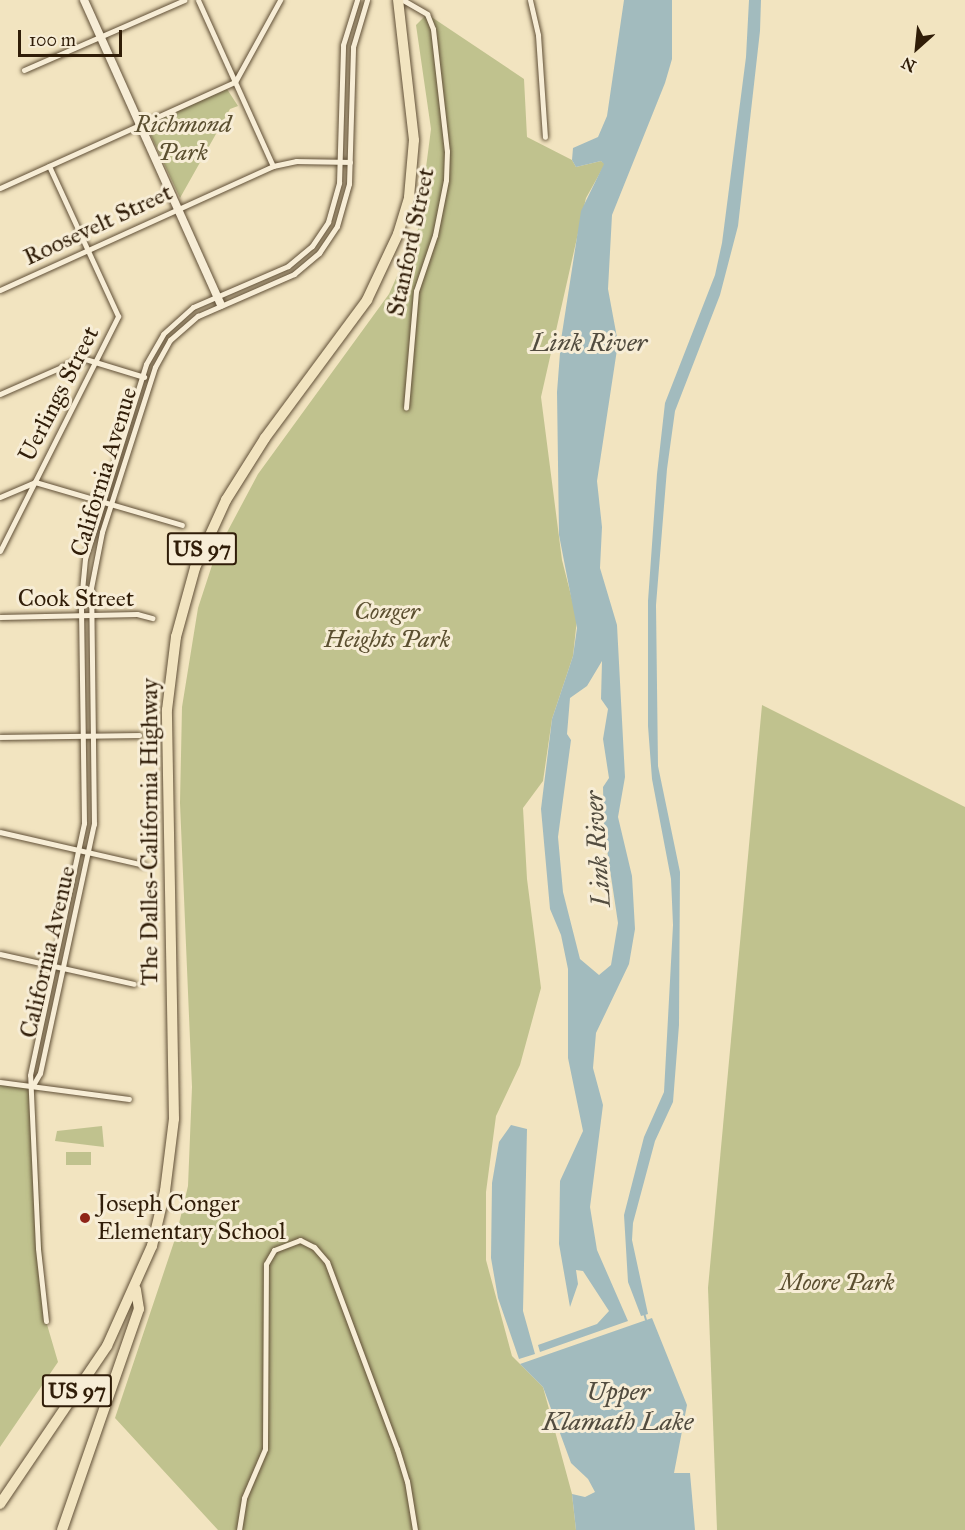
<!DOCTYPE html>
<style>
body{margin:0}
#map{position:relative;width:965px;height:1530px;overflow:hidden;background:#f2e4c0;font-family:"IM FELL Great Primer",serif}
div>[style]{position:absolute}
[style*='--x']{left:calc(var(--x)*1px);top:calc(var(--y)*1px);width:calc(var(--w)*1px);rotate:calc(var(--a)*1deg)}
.green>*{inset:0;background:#c0c28e}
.water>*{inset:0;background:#a2bbbe}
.stream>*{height:2px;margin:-1px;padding:0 1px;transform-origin:1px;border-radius:1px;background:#a2bbbe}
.roads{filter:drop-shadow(0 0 2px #604f36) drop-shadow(0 0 2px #604f36)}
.street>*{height:5px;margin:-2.5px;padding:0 2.5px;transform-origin:2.5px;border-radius:2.5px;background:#f7edd6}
.secondary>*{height:8px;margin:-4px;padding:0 4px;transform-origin:4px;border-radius:4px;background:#f7edd6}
.highway>*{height:10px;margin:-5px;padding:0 5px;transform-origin:5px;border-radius:5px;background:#f2e4c0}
.dots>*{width:16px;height:16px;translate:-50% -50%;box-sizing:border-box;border:3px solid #f7edd6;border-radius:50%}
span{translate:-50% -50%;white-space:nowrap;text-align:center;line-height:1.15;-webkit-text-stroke:6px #f7edd6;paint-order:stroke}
.shield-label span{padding:2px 4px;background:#f7edd6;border:2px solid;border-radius:4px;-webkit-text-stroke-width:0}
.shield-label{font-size:22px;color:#301d08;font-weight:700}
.park-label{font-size:24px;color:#5b4f30;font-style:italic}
.street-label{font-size:24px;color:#301d08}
.poi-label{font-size:24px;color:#301d08}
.left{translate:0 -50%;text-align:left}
.water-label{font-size:26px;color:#524c3f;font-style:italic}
.north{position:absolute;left:887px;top:18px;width:60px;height:60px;-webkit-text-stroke:4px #f7edd6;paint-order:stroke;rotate:207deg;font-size:16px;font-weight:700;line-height:24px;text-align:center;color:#301d08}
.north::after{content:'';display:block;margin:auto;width:21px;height:27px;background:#301d08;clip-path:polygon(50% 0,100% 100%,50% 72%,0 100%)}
.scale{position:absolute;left:18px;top:30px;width:104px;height:27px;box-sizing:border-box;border:3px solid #301d08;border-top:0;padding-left:8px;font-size:18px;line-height:21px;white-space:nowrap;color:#301d08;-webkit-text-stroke:4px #f7edd6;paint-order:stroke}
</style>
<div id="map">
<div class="green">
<i style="clip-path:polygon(427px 14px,524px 79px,527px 137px,572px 160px,576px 167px,601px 161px,605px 164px,586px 198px,541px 397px,562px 560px,577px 619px,573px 656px,552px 719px,543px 781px,523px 808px,527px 879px,541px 988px,520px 1065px,496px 1116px,486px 1192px,486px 1260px,512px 1356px,543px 1387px,572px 1494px,576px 1530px,218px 1530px,115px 1418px,176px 1236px,188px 1186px,192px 1087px,180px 803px,182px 707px,198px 608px,216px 553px,258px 474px,389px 294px,418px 229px,431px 129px,416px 25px)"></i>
<i style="clip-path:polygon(227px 89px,238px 106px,230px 109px,180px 198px,146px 125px)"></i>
<i style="clip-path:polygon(762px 705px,965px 807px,965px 1530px,717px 1530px,708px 1288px)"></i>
<i style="clip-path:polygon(0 1082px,33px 1085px,46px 1321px,58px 1362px,0 1447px)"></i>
<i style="clip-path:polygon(102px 1126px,104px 1147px,55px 1141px,57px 1131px)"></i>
<i style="clip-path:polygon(66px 1152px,91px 1152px,91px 1165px,66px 1165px)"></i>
</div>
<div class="water">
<i style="clip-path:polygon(evenodd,624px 0,672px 0,672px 59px,665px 83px,612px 215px,608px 289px,618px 343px,597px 481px,602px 527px,600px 568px,617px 625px,625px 777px,618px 817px,632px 876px,635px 929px,629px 964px,596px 1033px,593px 1068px,603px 1105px,590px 1207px,597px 1250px,628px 1321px,540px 1352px,538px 1345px,597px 1324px,609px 1311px,583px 1271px,576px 1270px,578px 1284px,570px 1307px,559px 1244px,560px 1181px,583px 1131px,568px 1058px,568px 969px,561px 935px,550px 909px,541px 809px,552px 719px,573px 656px,577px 628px,559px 535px,557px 392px,561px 340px,581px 211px,604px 164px,601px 161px,576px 167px,572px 160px,573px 148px,598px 137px,607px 116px,624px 0,602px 661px,601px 699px,608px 709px,603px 739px,609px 778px,603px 787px,604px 830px,618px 923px,611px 965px,599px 975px,580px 959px,563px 892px,558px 837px,571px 740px,567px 734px,570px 698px,587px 686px,602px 661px)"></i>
<i style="clip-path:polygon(749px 0,761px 0,760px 31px,738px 226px,720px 295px,675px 411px,667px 469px,656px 605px,658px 766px,680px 872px,679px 1025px,673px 1102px,655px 1141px,633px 1223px,632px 1240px,648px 1314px,641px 1316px,628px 1282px,624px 1215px,644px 1137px,664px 1092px,673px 925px,671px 879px,652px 779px,648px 726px,648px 601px,657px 474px,665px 403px,715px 275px,722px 243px,746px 57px)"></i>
<i style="clip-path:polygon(511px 1125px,527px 1129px,523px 1311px,535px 1354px,519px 1359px,498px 1298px,491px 1258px,492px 1183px,499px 1142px)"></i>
<i style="clip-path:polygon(652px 1318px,687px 1405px,674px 1473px,690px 1473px,695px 1530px,576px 1530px,572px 1494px,585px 1497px,595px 1492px,588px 1479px,571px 1463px,543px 1387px,520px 1364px)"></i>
</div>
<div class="stream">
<i style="--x:644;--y:1313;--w:7;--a:74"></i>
</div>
<div class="roads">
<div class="street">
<i style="--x:198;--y:0;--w:182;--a:65.7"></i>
<i style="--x:403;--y:0;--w:28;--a:30"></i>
<i style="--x:427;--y:14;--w:16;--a:68"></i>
<i style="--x:433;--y:29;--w:123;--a:83.5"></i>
<i style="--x:447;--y:151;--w:29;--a:92"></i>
<i style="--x:446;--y:180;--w:56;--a:101.3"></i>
<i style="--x:435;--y:235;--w:59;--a:108.7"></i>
<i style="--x:416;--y:291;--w:117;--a:94.9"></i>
<i style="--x:530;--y:0;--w:36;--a:77"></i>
<i style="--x:538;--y:35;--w:102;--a:86.1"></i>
<i style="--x:24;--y:70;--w:175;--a:-23.6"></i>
<i style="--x:0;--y:188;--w:258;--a:-24.3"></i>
<i style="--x:235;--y:82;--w:94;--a:-61.2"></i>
<i style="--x:0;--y:290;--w:300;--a:-24.4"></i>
<i style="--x:273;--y:166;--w:24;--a:-12"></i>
<i style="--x:296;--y:161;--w:54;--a:1.1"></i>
<i style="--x:0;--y:394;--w:90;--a:-23.7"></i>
<i style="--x:82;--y:358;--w:65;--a:17"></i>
<i style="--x:0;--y:497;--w:38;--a:-23"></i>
<i style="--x:35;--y:482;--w:153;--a:16.3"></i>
<i style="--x:0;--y:551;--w:263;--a:-63.3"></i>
<i style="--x:118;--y:316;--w:165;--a:-114.7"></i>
<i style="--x:0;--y:617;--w:137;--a:-1.3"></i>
<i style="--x:137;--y:614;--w:16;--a:15"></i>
<i style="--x:0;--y:737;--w:139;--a:-0.8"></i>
<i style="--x:0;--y:832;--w:148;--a:12.9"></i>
<i style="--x:0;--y:954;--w:137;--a:12.6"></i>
<i style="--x:0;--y:1082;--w:130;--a:7.5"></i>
<i style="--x:33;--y:1085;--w:14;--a:-60"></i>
<i style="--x:40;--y:1073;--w:255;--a:-77.8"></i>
<i style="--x:94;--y:824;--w:236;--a:-90.7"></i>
<i style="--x:91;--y:588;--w:57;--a:-78.9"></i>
<i style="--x:102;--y:532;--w:173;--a:-72.2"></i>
<i style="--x:155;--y:367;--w:31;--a:-61"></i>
<i style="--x:170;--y:340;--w:37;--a:-41"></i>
<i style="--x:198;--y:316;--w:105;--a:-23.6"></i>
<i style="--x:294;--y:274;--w:33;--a:-40"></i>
<i style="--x:319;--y:253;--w:32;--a:-56"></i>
<i style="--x:337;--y:226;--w:44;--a:-74.1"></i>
<i style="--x:349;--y:184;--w:137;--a:-88.3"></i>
<i style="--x:353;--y:47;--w:49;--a:-73.4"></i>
<i style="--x:46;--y:1321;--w:73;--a:-96.3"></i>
<i style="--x:38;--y:1248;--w:173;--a:-92.6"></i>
<i style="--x:30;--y:1075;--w:258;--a:-77.9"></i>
<i style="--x:84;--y:823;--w:222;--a:-90.8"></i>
<i style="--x:81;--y:601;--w:42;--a:-84.6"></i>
<i style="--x:85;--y:559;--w:204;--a:-72.6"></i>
<i style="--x:146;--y:364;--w:34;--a:-60"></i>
<i style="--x:163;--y:334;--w:40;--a:-42"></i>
<i style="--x:193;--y:307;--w:103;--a:-23.3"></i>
<i style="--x:288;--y:266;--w:31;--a:-40"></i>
<i style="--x:312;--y:246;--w:29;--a:-56"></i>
<i style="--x:328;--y:222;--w:41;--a:-74.2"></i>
<i style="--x:339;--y:183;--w:138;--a:-88.3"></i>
<i style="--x:343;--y:45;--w:47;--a:-72.7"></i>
<i style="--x:239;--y:1530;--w:32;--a:-81"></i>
<i style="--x:244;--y:1498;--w:53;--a:-66.8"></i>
<i style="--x:265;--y:1449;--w:185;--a:-89.7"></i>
<i style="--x:266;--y:1264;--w:16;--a:-60"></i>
<i style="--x:274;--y:1250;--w:28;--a:-21"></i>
<i style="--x:300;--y:1240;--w:16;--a:27"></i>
<i style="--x:314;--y:1247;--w:20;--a:49"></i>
<i style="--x:327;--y:1262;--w:200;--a:69.5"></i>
<i style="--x:397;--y:1449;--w:34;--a:73"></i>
<i style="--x:407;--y:1481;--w:50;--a:80.7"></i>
</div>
<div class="secondary">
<i style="--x:84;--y:0;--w:334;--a:65.8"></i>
</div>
<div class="highway">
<i style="--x:0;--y:1504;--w:191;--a:-55.9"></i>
<i style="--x:107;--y:1346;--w:110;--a:-65.8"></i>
<i style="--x:152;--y:1246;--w:57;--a:-76.7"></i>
<i style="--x:165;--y:1191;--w:73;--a:-82.9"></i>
<i style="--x:174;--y:1119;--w:409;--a:-91"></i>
<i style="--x:167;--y:710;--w:74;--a:-83"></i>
<i style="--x:176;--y:637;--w:72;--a:-74.6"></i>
<i style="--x:195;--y:568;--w:75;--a:-65.5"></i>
<i style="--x:226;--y:500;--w:73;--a:-57.8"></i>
<i style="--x:265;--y:438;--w:172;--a:-53.5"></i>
<i style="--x:367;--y:300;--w:73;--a:-64.8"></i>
<i style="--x:398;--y:234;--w:39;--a:-73"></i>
<i style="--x:409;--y:197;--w:57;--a:-85"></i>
<i style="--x:414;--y:140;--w:141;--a:-96.5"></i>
<i style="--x:62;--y:1530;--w:234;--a:-70.8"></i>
<i style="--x:139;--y:1309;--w:20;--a:-99"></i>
</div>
</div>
<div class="dots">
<i style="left:85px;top:1218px;background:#8f2418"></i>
</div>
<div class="shield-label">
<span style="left:202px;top:549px">US 97</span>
<span style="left:77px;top:1391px">US 97</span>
</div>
<div class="park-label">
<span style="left:183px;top:139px">Richmond<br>Park</span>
<span style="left:387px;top:626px">Conger<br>Heights Park</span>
<span style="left:837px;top:1283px">Moore Park</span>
</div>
<div class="street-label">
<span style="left:98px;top:225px;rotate:-25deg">Roosevelt Street</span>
<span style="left:411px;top:242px;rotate:-78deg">Stanford Street</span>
<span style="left:59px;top:394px;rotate:-63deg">Uerlings Street</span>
<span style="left:104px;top:472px;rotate:-73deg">California Avenue</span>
<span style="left:76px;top:599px">Cook Street</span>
<span style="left:150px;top:832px;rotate:-90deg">The Dalles-California Highway</span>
<span style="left:48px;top:952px;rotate:-77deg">California Avenue</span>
</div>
<div class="poi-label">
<span class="left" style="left:97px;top:1218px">Joseph Conger<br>Elementary School</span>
</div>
<div class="water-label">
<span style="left:589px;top:343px">Link River</span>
<span style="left:598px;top:849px;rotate:-94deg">Link River</span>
<span style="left:618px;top:1407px">Upper<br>Klamath Lake</span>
</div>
<div class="north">N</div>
<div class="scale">100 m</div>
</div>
